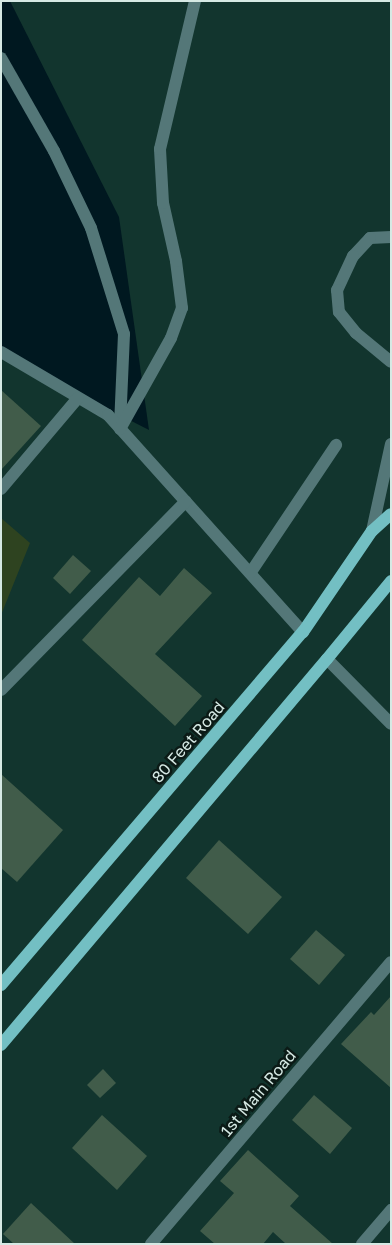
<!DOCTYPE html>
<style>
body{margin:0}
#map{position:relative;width:392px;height:1245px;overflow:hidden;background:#12352e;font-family:"Golos Text",sans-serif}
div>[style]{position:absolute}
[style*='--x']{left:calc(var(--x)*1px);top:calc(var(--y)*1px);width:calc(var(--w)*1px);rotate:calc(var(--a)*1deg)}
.green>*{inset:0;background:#2e4320}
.water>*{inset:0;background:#001820}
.building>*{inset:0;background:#415c4a}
.minor>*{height:12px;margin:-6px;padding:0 6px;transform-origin:6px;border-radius:6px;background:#547778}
.major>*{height:12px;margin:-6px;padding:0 6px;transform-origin:6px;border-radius:6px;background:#73bfc3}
span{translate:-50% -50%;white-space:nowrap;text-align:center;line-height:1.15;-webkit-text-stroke:5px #0b1a16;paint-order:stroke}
.street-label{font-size:16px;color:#d6e9e4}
.frame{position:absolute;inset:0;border:2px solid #d6e9e4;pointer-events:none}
</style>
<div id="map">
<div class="green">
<i style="clip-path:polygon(1px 518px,30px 543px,1px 615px)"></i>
</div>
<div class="water">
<i style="clip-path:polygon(1px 1px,10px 1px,119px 217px,149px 430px,22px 365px,1px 350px)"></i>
</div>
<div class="building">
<i style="clip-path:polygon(1px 390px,41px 426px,1px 470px)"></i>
<i style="clip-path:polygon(73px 555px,91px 571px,70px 594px,53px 578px)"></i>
<i style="clip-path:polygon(184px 568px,212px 593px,155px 654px,202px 696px,175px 726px,82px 640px,139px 577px,160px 596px)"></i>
<i style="clip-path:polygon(1px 774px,63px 830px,17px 882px,1px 868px)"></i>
<i style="clip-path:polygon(219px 840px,282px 897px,248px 934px,186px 878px)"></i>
<i style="clip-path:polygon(316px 930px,345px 955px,319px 985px,290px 959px)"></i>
<i style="clip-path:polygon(391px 996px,391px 1088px,341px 1044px,371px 1012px,374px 1015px)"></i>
<i style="clip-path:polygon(103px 1069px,116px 1083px,100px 1098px,87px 1085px)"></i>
<i style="clip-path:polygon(314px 1095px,352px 1128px,330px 1154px,292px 1120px)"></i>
<i style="clip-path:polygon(102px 1115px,147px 1156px,117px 1190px,72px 1148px)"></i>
<i style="clip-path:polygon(248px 1150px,299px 1196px,290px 1206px,333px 1244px,286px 1244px,273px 1232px,263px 1244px,215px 1244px,200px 1231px,234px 1193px,220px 1181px)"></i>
<i style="clip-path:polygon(31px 1203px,75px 1244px,14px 1244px,3px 1234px)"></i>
</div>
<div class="minor">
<i style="--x:1;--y:58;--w:107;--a:60.3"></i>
<i style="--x:54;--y:151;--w:85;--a:64.3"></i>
<i style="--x:91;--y:228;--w:111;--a:72.7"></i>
<i style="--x:124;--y:334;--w:92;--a:92.5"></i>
<i style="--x:391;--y:237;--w:21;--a:177"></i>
<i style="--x:370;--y:238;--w:25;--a:133"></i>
<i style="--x:353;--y:256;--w:38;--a:115"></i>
<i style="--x:337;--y:290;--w:22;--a:85"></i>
<i style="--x:339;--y:312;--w:27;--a:51"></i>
<i style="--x:356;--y:333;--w:45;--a:39.6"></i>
<i style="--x:1;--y:352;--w:124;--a:30.5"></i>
<i style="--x:108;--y:415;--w:292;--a:48.1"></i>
<i style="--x:120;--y:429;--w:104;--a:-60.7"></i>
<i style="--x:171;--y:338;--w:32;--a:-70"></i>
<i style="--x:182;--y:308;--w:47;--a:-97.3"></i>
<i style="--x:176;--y:261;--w:59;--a:-102.6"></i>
<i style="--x:163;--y:203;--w:54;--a:-93.2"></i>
<i style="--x:160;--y:149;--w:152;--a:-76.7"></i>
<i style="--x:1;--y:489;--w:119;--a:-49.8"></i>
<i style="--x:372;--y:531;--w:89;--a:-77.7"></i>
<i style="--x:251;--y:572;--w:153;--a:-56.2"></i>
<i style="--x:327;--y:659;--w:91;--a:45.4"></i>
<i style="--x:1;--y:690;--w:264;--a:-45.6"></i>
<i style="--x:151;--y:1244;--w:370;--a:-49.6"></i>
<i style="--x:362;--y:1244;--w:45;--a:-49.5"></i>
</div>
<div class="major">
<i style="--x:1;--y:985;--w:465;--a:-49.5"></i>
<i style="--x:303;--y:632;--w:122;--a:-55.7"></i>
<i style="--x:372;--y:531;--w:25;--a:-42"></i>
<i style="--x:1;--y:1045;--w:505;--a:-49.82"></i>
<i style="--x:327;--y:659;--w:101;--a:-50.6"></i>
</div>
<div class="street-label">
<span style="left:188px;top:742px;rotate:-49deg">80 Feet Road</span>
<span style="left:258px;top:1093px;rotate:-50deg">1st Main Road</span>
</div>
<div class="frame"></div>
</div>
